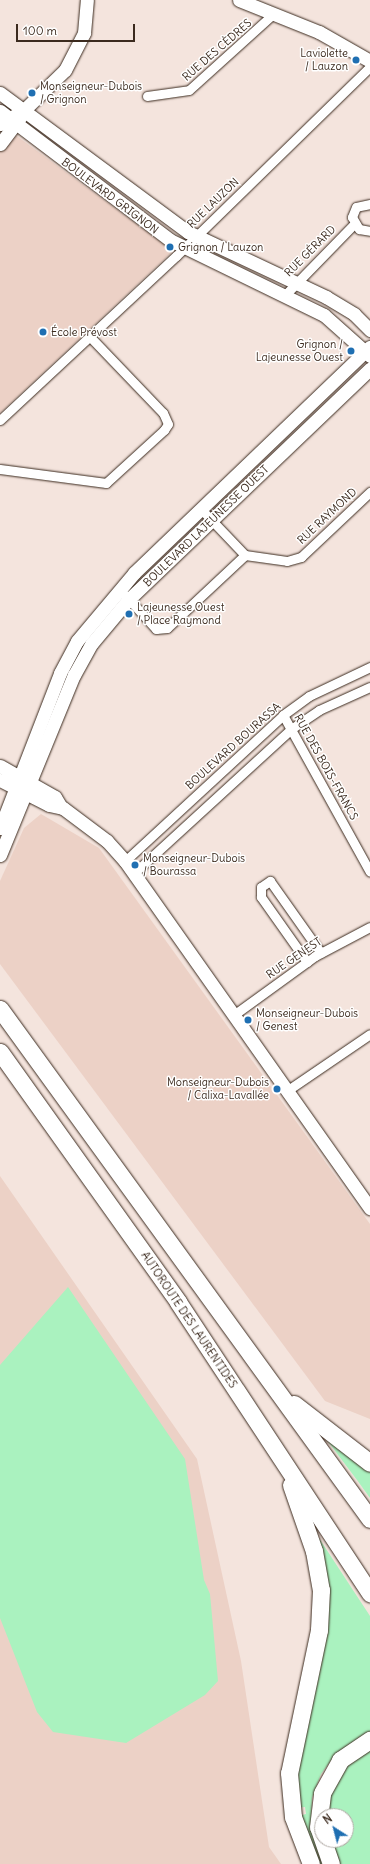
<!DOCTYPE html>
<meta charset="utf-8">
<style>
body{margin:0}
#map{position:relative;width:370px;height:1864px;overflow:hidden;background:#f4e4dd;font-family:Delius,sans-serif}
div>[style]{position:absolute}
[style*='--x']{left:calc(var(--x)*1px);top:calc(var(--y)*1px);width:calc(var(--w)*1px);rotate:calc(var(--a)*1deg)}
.built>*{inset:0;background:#ecd1c6}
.green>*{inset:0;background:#aaf2bf}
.roads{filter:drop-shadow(0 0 1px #3b2a1e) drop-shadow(0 0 1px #3b2a1e)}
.street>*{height:9px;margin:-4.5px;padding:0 4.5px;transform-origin:4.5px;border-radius:4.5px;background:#fff}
.secondary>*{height:13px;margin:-6.5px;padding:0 6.5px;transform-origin:6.5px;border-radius:6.5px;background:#fff}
.highway>*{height:17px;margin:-8.5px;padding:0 8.5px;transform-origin:8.5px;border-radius:8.5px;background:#fff}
.dots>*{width:11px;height:11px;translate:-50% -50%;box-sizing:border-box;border:2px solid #fff;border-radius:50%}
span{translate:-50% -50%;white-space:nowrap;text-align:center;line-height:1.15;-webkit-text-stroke:3px #fff;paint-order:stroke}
.street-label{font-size:11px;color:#3b2a1e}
.poi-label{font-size:11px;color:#3b2a1e}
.right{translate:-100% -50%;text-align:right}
.left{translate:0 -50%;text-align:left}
.north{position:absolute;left:314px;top:1808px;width:40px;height:40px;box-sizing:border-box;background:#fff;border:1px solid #b1aaa5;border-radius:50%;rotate:324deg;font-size:11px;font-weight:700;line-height:16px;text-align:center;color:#3b2a1e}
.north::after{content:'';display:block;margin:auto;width:14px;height:18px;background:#1f6fb2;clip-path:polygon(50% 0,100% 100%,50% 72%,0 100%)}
.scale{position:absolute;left:16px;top:24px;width:119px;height:18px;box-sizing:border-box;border:2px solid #3b2a1e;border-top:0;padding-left:5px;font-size:12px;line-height:14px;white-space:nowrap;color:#3b2a1e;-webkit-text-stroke:3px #fff;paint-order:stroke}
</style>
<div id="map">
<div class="built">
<i style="clip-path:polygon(14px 134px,173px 251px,0 413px,0 149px)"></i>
<i style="clip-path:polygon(41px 814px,99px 848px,370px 1224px,370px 1419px,325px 1401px,0 964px,0 881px,24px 828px)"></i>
<i style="clip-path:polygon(0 1176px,197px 1459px,241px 1661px,269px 1847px,281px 1864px,0 1864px)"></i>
</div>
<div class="green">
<i style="clip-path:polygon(68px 1287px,185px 1459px,204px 1580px,210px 1594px,218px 1681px,205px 1695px,126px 1743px,53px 1732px,37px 1712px,0 1618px,0 1365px)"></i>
<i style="clip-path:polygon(323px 1435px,370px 1469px,370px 1498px,357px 1480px)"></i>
<i style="clip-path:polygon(313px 1529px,370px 1616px,370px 1733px,336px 1754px,321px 1774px,312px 1798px,311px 1824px,325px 1864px,317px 1864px,298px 1816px,306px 1814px,305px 1807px,296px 1808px,295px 1785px,323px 1642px)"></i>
<i style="clip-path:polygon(370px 1746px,370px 1864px,339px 1864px,327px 1840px,346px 1840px,346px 1816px,323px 1816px,338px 1772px)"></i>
</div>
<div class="roads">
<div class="street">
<i style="--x:147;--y:96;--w:42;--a:-8.1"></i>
<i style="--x:189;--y:90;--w:113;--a:-42.1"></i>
<i style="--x:370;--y:204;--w:14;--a:168"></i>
<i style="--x:356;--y:207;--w:11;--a:112"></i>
<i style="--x:352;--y:217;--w:14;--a:60"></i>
<i style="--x:359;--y:229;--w:11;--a:10"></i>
<i style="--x:284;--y:296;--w:100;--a:-45.8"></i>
<i style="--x:0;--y:420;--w:241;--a:-43"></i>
<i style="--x:176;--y:256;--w:271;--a:-44.3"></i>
<i style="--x:0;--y:469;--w:107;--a:7.5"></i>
<i style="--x:106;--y:483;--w:79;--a:-42.4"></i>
<i style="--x:164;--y:430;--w:7;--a:-56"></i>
<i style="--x:168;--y:424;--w:12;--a:-114"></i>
<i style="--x:163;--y:413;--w:105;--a:-133.8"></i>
<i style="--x:201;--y:509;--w:64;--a:46.3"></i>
<i style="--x:245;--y:555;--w:42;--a:8.1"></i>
<i style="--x:287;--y:561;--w:15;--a:-16"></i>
<i style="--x:301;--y:557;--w:95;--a:-43.3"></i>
<i style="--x:125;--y:595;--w:46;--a:47.6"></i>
<i style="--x:156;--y:629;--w:11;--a:-5"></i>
<i style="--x:167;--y:628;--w:107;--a:-43.1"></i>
<i style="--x:283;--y:715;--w:179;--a:61"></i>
<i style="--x:125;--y:861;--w:215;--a:-42.7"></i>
<i style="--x:283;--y:715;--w:32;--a:-36"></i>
<i style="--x:309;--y:696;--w:68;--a:-25.4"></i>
<i style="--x:134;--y:873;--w:213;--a:-42.5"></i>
<i style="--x:291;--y:729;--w:34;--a:-34"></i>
<i style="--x:319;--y:710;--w:56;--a:-24.3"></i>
<i style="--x:307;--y:962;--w:80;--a:-125.3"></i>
<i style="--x:261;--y:897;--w:10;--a:-90"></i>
<i style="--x:261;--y:887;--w:11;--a:-34"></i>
<i style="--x:270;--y:881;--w:88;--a:54.7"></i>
<i style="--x:235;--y:1014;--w:99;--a:-35.9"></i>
<i style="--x:315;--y:956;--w:62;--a:-27.8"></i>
<i style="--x:288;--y:1090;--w:99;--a:-34.3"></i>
</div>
<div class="secondary">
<i style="--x:239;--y:0;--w:86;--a:21.8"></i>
<i style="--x:319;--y:32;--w:59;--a:29.6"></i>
<i style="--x:0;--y:93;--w:234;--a:36.5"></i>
<i style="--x:188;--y:232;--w:153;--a:25.2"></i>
<i style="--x:326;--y:297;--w:33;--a:31"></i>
<i style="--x:354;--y:314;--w:23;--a:45"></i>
<i style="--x:0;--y:111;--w:213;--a:37.2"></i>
<i style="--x:170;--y:240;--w:171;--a:26"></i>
<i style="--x:324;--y:315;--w:62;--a:41.7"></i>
<i style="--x:0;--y:124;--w:28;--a:-30"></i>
<i style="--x:24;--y:110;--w:57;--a:-44.3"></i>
<i style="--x:65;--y:70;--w:42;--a:-62.8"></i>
<i style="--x:84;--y:33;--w:33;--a:-85"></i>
<i style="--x:0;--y:144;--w:34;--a:-53"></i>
<i style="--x:0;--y:766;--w:63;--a:29.4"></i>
<i style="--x:55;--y:797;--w:12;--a:59"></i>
<i style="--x:0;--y:780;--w:55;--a:27"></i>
<i style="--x:49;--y:805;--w:14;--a:12"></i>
<i style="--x:63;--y:808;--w:55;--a:36.9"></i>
<i style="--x:107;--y:841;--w:27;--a:48"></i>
<i style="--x:125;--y:861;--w:425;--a:54.8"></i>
<i style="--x:0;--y:828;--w:166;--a:-68.8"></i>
<i style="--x:60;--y:673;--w:36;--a:-62"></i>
<i style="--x:77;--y:641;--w:89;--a:-50"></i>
<i style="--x:134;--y:573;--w:327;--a:-43.8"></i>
<i style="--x:0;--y:855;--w:195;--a:-67.7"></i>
<i style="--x:74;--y:675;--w:37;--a:-61"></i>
<i style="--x:92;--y:643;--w:56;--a:-50.1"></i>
<i style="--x:128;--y:600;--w:335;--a:-43.7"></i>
</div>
<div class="highway">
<i style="--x:0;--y:1009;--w:630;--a:54.04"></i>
<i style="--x:0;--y:1052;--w:307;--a:54.5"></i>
<i style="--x:178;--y:1302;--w:349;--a:56.6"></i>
<i style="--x:294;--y:1404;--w:96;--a:37.8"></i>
<i style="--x:291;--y:1485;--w:70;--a:70.8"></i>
<i style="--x:314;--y:1551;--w:40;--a:80"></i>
<i style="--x:321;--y:1590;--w:40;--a:92.9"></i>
<i style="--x:319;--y:1630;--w:146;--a:101.8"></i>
<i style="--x:289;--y:1773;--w:44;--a:84.8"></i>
<i style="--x:293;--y:1817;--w:50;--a:69"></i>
<i style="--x:331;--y:1864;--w:39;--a:-109"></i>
<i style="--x:318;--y:1827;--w:34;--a:-83"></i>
<i style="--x:322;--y:1793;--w:38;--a:-61"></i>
<i style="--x:340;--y:1760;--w:36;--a:-34"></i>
</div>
</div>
<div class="dots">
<i style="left:356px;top:60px;background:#1f6fb2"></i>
<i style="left:32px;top:93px;background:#1f6fb2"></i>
<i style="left:170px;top:247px;background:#1f6fb2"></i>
<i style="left:43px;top:332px;background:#1f6fb2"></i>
<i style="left:351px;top:351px;background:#1f6fb2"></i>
<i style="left:129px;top:614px;background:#1f6fb2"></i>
<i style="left:135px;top:865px;background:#1f6fb2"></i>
<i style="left:248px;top:1020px;background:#1f6fb2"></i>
<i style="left:277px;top:1089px;background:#1f6fb2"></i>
</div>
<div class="street-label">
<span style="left:217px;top:50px;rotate:-41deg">RUE DES CÈDRES</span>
<span style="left:110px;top:196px;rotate:37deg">BOULEVARD GRIGNON</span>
<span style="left:213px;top:203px;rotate:-44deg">RUE LAUZON</span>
<span style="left:310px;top:251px;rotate:-45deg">RUE GÉRARD</span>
<span style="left:327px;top:516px;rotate:-43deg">RUE RAYMOND</span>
<span style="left:206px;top:526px;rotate:-44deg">BOULEVARD LAJEUNESSE OUEST</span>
<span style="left:233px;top:746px;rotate:-42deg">BOULEVARD BOURASSA</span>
<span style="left:326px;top:767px;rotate:61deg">RUE DES BOIS-FRANCS</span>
<span style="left:294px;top:958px;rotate:-34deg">RUE GENEST</span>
<span style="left:189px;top:1320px;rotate:56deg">AUTOROUTE DES LAURENTIDES</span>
</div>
<div class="poi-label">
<span class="right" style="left:348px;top:60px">Laviolette<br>/ Lauzon</span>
<span class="left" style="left:40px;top:93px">Monseigneur-Dubois<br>/ Grignon</span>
<span class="left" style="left:178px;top:247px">Grignon / Lauzon</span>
<span class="left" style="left:51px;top:332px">École Prévost</span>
<span class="right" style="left:343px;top:351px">Grignon /<br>Lajeunesse Ouest</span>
<span class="left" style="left:137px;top:614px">Lajeunesse Ouest<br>/ Place Raymond</span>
<span class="left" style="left:143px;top:865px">Monseigneur-Dubois<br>/ Bourassa</span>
<span class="left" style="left:256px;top:1020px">Monseigneur-Dubois<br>/ Genest</span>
<span class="right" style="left:269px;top:1089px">Monseigneur-Dubois<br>/ Calixa-Lavallée</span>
</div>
<div class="north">N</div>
<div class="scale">100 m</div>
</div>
